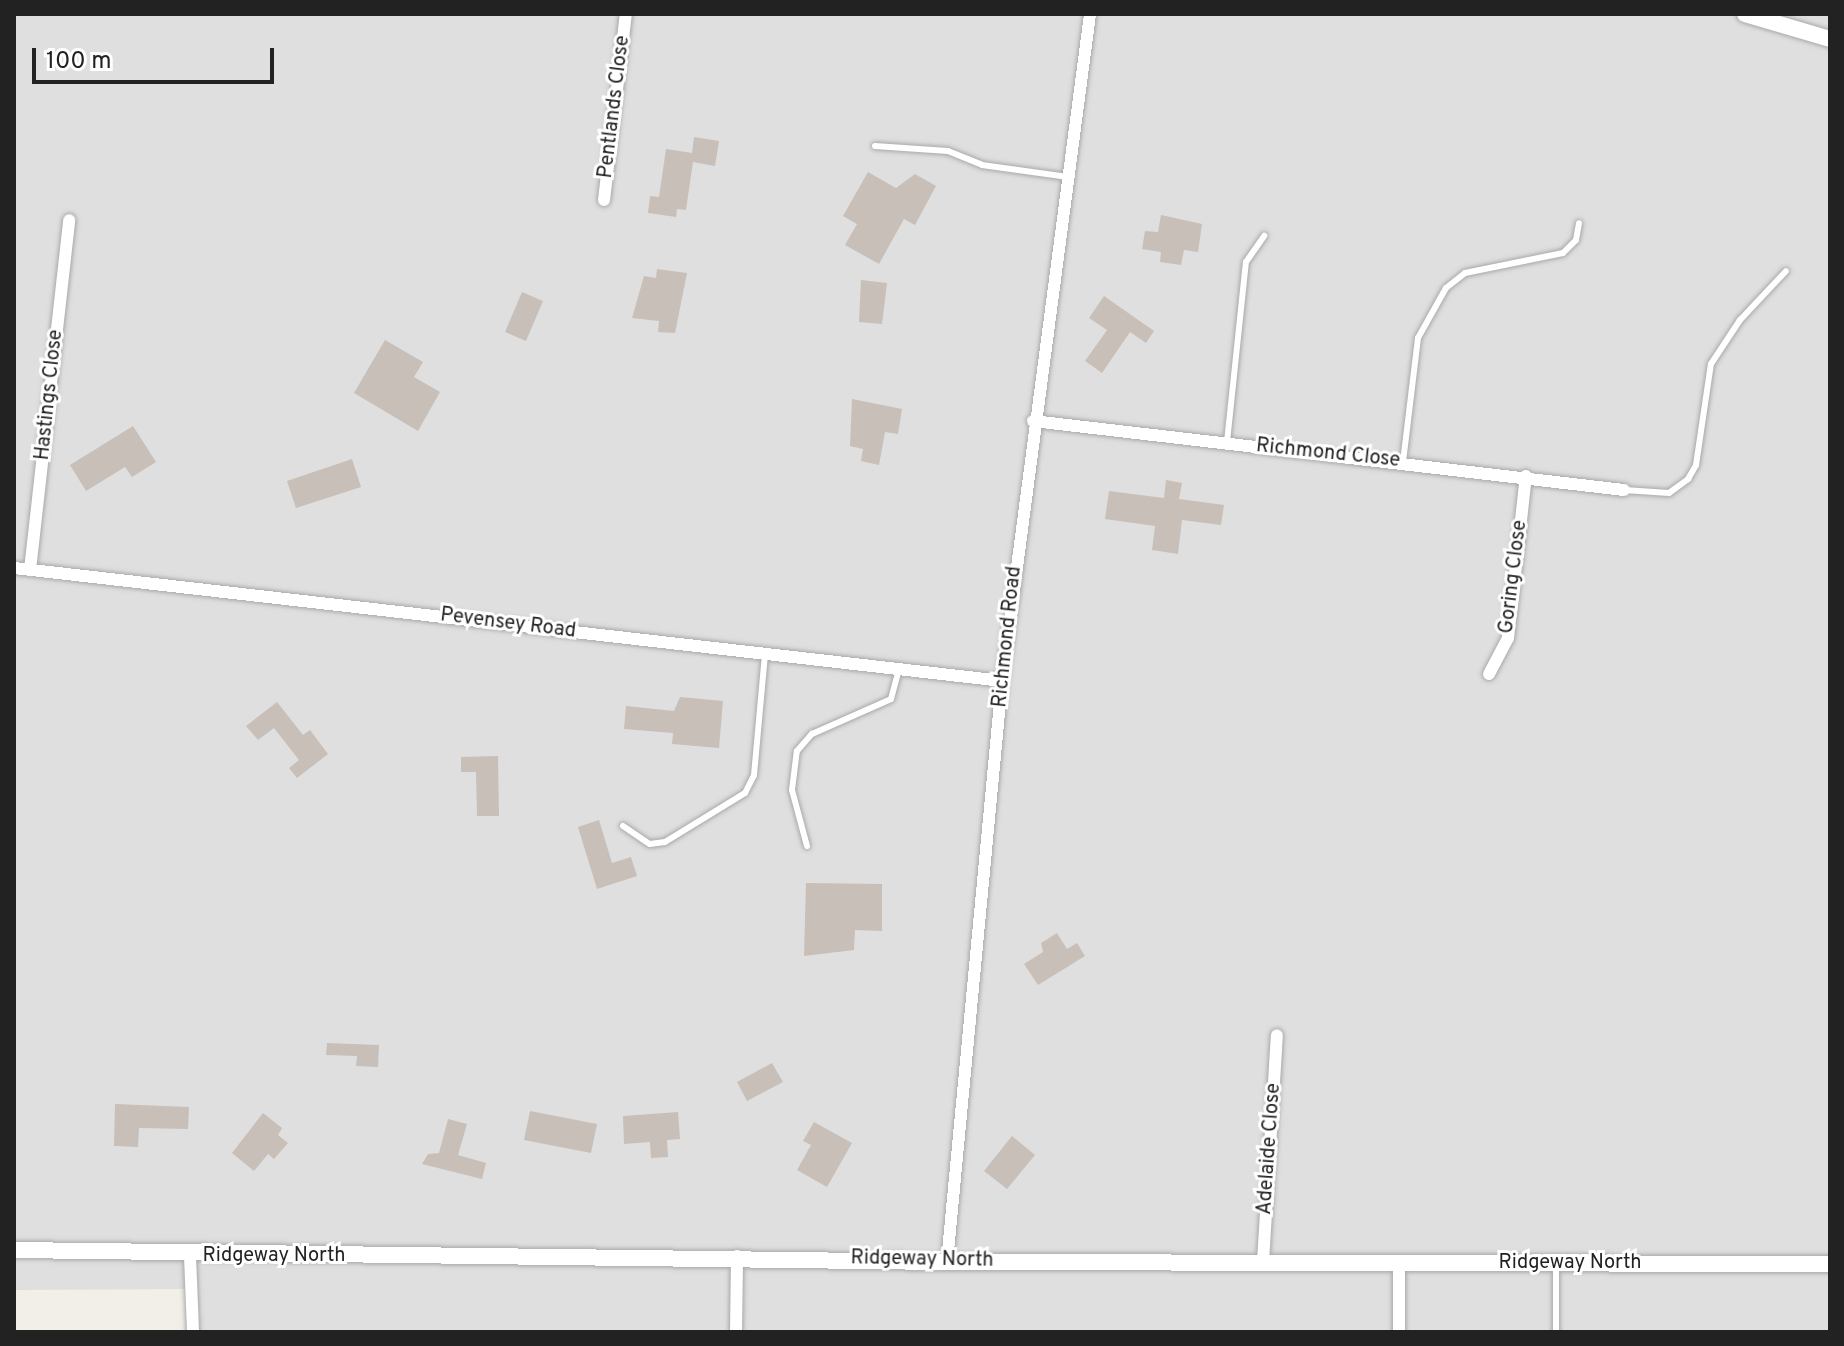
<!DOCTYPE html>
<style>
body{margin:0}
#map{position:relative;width:1844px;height:1346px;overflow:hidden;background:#f2efe9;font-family:Overpass,sans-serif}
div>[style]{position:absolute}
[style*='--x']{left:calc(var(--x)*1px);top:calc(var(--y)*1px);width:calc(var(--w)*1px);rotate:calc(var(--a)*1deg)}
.residential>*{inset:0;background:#e0dfdf}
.building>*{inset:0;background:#c7bfb8}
.roads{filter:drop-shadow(0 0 2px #a9a9a9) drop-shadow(0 0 2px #a9a9a9)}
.service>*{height:6px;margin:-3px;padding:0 3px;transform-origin:3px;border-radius:3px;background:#fff}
.minor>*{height:12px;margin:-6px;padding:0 6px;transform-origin:6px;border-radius:6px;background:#fff}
.tertiary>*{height:16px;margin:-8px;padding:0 8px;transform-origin:8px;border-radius:8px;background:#fff}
span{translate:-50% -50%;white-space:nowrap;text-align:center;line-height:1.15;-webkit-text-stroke:6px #fff;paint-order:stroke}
.street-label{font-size:20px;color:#222}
.frame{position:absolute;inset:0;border:16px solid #222;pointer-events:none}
.scale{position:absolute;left:32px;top:48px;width:242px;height:36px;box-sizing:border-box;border:4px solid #222;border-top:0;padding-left:10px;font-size:24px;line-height:28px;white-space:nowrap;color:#222;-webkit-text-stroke:6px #fff;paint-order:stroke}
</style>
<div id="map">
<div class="residential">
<i style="clip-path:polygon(14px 14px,1830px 14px,1830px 1332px,197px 1332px,196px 1289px,14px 1290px)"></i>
</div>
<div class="building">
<i style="clip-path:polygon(694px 137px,719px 141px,715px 166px,693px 162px,686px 210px,677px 209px,676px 217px,648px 213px,650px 196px,659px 197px,666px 149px,692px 153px)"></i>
<i style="clip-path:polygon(868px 172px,896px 188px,915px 174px,936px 186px,915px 225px,904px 219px,879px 264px,845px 245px,857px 224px,843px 216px)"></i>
<i style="clip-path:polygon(1161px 215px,1202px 224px,1198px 252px,1184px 250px,1181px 265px,1160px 262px,1161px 252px,1142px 249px,1145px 231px,1158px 232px)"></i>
<i style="clip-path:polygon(657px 269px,687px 273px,675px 333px,658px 332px,659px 321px,632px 318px,644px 276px,656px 278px)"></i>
<i style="clip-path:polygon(861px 280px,887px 283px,882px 324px,859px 322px)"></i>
<i style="clip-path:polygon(522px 292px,543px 301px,526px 341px,505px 332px)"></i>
<i style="clip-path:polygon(1104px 296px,1154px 331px,1146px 343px,1130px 332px,1102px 373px,1085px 361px,1107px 330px,1089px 318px)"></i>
<i style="clip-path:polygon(385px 340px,423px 362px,414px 377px,440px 392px,418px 431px,354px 393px)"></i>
<i style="clip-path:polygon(852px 399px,902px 409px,898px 434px,885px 432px,879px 465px,861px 461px,863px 449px,850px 446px)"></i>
<i style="clip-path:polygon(133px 426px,156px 462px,132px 477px,125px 467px,86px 491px,70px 465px)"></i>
<i style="clip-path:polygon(352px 459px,361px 487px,296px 508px,287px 481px)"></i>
<i style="clip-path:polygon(1166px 480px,1182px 483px,1179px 499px,1224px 505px,1221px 525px,1182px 520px,1178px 554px,1152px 550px,1155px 526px,1105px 519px,1109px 491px,1164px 498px)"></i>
<i style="clip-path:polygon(680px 697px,723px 701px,719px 748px,672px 744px,673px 733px,624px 729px,626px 706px,674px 711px)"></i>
<i style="clip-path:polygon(277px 702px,303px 735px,310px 730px,328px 754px,297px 778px,289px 768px,299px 760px,274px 728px,258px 740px,246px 726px)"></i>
<i style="clip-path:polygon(498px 756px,499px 816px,477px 816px,476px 772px,461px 772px,461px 757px)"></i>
<i style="clip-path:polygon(599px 820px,612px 863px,631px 857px,637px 876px,597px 889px,578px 827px)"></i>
<i style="clip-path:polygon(806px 883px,882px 884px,882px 931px,855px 930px,854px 950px,804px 956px)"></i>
<i style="clip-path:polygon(1057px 933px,1067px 949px,1077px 943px,1085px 956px,1038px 985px,1024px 964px,1043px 952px,1041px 943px)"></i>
<i style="clip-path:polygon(327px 1043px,379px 1045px,378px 1067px,356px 1066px,357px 1056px,326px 1055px)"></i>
<i style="clip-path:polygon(772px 1063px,783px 1082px,747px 1101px,737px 1082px)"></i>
<i style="clip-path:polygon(115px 1104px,189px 1107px,188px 1129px,139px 1128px,138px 1147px,114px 1146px)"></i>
<i style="clip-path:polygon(530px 1111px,597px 1124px,591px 1153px,524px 1140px)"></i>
<i style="clip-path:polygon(678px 1112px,680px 1139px,667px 1140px,668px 1157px,651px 1158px,650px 1142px,624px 1144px,623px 1116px)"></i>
<i style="clip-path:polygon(263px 1113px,282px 1128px,278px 1135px,288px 1143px,274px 1159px,268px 1154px,254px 1171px,232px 1153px)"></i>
<i style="clip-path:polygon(448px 1119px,467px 1124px,458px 1155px,486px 1163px,482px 1179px,422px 1164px,428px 1154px,439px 1153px)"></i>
<i style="clip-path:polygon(814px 1122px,852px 1143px,827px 1187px,797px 1170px,811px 1145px,803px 1141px)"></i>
<i style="clip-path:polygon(1012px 1136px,1035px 1155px,1007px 1189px,984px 1171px)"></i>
</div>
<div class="roads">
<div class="service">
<i style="--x:875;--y:146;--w:73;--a:3.9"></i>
<i style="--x:948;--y:151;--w:37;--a:22"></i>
<i style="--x:982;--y:165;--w:87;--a:7.9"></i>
<i style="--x:1227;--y:442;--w:181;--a:-84"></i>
<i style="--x:1246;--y:262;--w:32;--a:-55"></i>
<i style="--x:1403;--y:462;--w:125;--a:-83.1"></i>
<i style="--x:1418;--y:338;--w:57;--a:-60.8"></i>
<i style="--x:1446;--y:288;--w:24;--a:-38"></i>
<i style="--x:1465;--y:273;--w:100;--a:-11.5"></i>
<i style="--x:1563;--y:253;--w:18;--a:-45"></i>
<i style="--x:1576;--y:240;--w:17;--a:-80"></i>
<i style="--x:1624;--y:490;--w:45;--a:3.8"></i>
<i style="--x:1669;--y:493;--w:24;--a:-36"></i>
<i style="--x:1688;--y:479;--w:16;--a:-60"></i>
<i style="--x:1696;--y:465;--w:102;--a:-81.6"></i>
<i style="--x:1711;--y:364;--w:53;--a:-56.6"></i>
<i style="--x:1740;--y:320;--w:67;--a:-46.8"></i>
<i style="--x:623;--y:826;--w:32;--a:34"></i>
<i style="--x:650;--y:844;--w:15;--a:-8"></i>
<i style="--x:665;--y:842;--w:94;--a:-31.5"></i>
<i style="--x:745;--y:793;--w:20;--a:-63"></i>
<i style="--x:754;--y:775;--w:122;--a:-84.8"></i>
<i style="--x:807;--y:846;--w:58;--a:-105"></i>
<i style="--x:792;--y:790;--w:39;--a:-83"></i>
<i style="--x:797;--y:751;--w:23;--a:-49"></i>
<i style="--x:812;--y:734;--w:86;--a:-23.9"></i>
<i style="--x:891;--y:699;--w:30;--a:-75"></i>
<i style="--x:1556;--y:1266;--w:66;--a:90"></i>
</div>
<div class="minor">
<i style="--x:604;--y:200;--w:187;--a:-83.3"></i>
<i style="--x:1033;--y:421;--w:595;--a:6.66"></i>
<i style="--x:14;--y:568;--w:994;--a:6.52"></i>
<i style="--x:30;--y:570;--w:352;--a:-83.6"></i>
<i style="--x:1489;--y:674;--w:41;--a:-62.2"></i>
<i style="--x:1508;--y:638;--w:163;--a:-83.7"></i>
<i style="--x:190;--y:1256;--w:76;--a:87.7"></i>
<i style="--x:947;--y:1262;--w:584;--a:-84.59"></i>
<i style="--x:1002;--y:681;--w:673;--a:-82.48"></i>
<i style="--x:1263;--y:1262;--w:227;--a:-86.5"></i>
<i style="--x:1399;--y:1264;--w:68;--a:90"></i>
<i style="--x:736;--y:1332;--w:76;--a:-89.2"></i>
</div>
<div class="tertiary">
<i style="--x:1745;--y:14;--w:89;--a:16.4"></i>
<i style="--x:14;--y:1250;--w:933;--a:0.74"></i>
<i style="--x:947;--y:1262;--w:883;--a:0.13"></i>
</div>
</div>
<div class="street-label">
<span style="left:615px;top:107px;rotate:-83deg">Pentlands Close</span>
<span style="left:50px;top:395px;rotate:-84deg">Hastings Close</span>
<span style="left:1328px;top:454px;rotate:6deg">Richmond Close</span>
<span style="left:1514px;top:577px;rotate:-83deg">Goring Close</span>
<span style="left:508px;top:624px;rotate:7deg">Pevensey Road</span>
<span style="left:1008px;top:637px;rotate:-84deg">Richmond Road</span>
<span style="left:1270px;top:1149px;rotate:-86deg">Adelaide Close</span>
<span style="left:274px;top:1256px">Ridgeway North</span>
<span style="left:922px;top:1260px;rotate:1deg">Ridgeway North</span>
<span style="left:1570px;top:1263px">Ridgeway North</span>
</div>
<div class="frame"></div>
<div class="scale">100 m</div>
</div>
